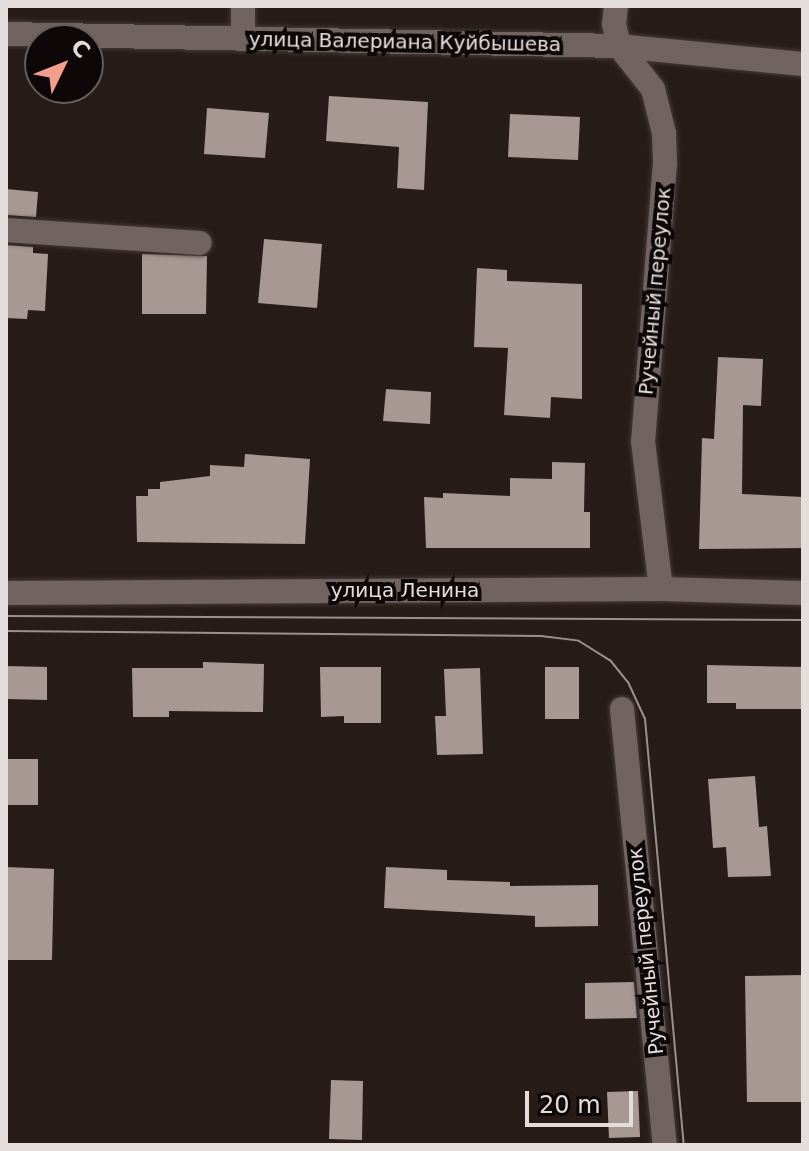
<!DOCTYPE html>
<meta charset="utf-8">
<style>
body{margin:0}
#map{position:relative;width:809px;height:1151px;overflow:hidden;background:#281c19;font-family:"DejaVu Sans",sans-serif}
div>[style]{position:absolute}
[style*='--x']{left:calc(var(--x)*1px);top:calc(var(--y)*1px);width:calc(var(--w)*1px);rotate:calc(var(--a)*1deg)}
.building>*{inset:0;background:#a89894}
.roads{filter:drop-shadow(0 0 2px #433a38) drop-shadow(0 0 2px #433a38)}
.minor>*{height:24px;margin:-12px;padding:0 12px;transform-origin:12px;border-radius:12px;background:#716360}
.tram>*{height:2px;margin:-1px;padding:0 1px;transform-origin:1px;border-radius:1px;background:#9a918e}
span{translate:-50% -50%;white-space:nowrap;text-align:center;line-height:1.15;-webkit-text-stroke:8px #0d0807;paint-order:stroke}
.street-label{font-size:20px;color:#e5dddb}
.frame{position:absolute;inset:0;border:8px solid #e5dddb;pointer-events:none}
.north{position:absolute;left:24px;top:24px;width:80px;height:80px;box-sizing:border-box;background:#0d0807;border:2px solid #635d5c;border-radius:50%;rotate:47deg;font-size:22px;font-weight:700;line-height:32px;text-align:center;color:#e5dddb}
.north::after{content:'';display:block;margin:auto;width:28px;height:36px;background:#f49d8a;clip-path:polygon(50% 0,100% 100%,50% 72%,0 100%)}
.scale{position:absolute;left:525px;top:1091px;width:108px;height:36px;box-sizing:border-box;border:4px solid #e5dddb;border-top:0;padding-left:10px;font-size:24px;line-height:28px;white-space:nowrap;color:#e5dddb;-webkit-text-stroke:6px #0d0807;paint-order:stroke}
</style>
<div id="map">
<div class="building">
<i style="clip-path:polygon(329px 96px,428px 102px,424px 190px,397px 188px,399px 147px,326px 141px)"></i>
<i style="clip-path:polygon(207px 108px,269px 113px,265px 158px,204px 154px)"></i>
<i style="clip-path:polygon(510px 114px,580px 117px,578px 160px,508px 157px)"></i>
<i style="clip-path:polygon(6px 189px,38px 192px,36px 217px,6px 215px)"></i>
<i style="clip-path:polygon(264px 239px,322px 244px,317px 308px,258px 303px)"></i>
<i style="clip-path:polygon(6px 245px,33px 247px,33px 253px,48px 254px,45px 311px,28px 310px,27px 319px,6px 318px)"></i>
<i style="clip-path:polygon(142px 254px,207px 256px,206px 314px,142px 314px)"></i>
<i style="clip-path:polygon(477px 268px,507px 270px,507px 281px,582px 284px,582px 399px,551px 397px,550px 418px,504px 415px,508px 348px,474px 347px)"></i>
<i style="clip-path:polygon(718px 357px,763px 359px,761px 406px,743px 405px,742px 494px,803px 497px,803px 548px,699px 549px,702px 438px,714px 439px)"></i>
<i style="clip-path:polygon(386px 389px,431px 392px,430px 424px,383px 421px)"></i>
<i style="clip-path:polygon(245px 454px,310px 459px,305px 544px,137px 542px,136px 496px,148px 496px,148px 489px,160px 489px,160px 482px,210px 476px,210px 465px,244px 467px)"></i>
<i style="clip-path:polygon(552px 462px,585px 463px,584px 512px,590px 512px,590px 548px,426px 548px,424px 497px,443px 498px,443px 493px,510px 496px,510px 478px,552px 479px)"></i>
<i style="clip-path:polygon(203px 662px,264px 664px,263px 712px,169px 711px,169px 717px,133px 717px,132px 668px,203px 668px)"></i>
<i style="clip-path:polygon(707px 665px,803px 667px,803px 709px,736px 709px,736px 703px,707px 703px)"></i>
<i style="clip-path:polygon(6px 666px,47px 667px,47px 700px,6px 699px)"></i>
<i style="clip-path:polygon(320px 667px,381px 667px,381px 723px,344px 723px,344px 716px,321px 717px)"></i>
<i style="clip-path:polygon(545px 667px,579px 667px,579px 719px,545px 719px)"></i>
<i style="clip-path:polygon(480px 668px,483px 754px,437px 755px,435px 716px,446px 716px,444px 669px)"></i>
<i style="clip-path:polygon(6px 759px,38px 759px,38px 805px,6px 805px)"></i>
<i style="clip-path:polygon(755px 776px,759px 827px,767px 826px,771px 876px,728px 877px,726px 847px,713px 848px,708px 779px)"></i>
<i style="clip-path:polygon(6px 867px,54px 869px,52px 960px,6px 960px)"></i>
<i style="clip-path:polygon(386px 867px,447px 870px,447px 880px,510px 882px,510px 886px,598px 885px,598px 926px,535px 927px,535px 916px,384px 908px)"></i>
<i style="clip-path:polygon(803px 975px,803px 1102px,747px 1102px,745px 976px)"></i>
<i style="clip-path:polygon(634px 982px,637px 1018px,585px 1019px,585px 983px)"></i>
<i style="clip-path:polygon(331px 1080px,363px 1081px,362px 1140px,329px 1139px)"></i>
<i style="clip-path:polygon(638px 1091px,640px 1137px,609px 1138px,607px 1092px)"></i>
</div>
<div class="roads">
<div class="minor">
<i style="--x:243;--y:6;--w:33;--a:90"></i>
<i style="--x:616;--y:6;--w:18;--a:96"></i>
<i style="--x:614;--y:24;--w:23;--a:77"></i>
<i style="--x:619;--y:46;--w:55;--a:51.7"></i>
<i style="--x:653;--y:89;--w:45;--a:76"></i>
<i style="--x:664;--y:133;--w:30;--a:88"></i>
<i style="--x:665;--y:163;--w:279;--a:94.5"></i>
<i style="--x:643;--y:441;--w:149;--a:83.1"></i>
<i style="--x:6;--y:34;--w:613;--a:1.12"></i>
<i style="--x:619;--y:46;--w:185;--a:5.6"></i>
<i style="--x:6;--y:230;--w:194;--a:3.8"></i>
<i style="--x:6;--y:593;--w:655;--a:-0.35"></i>
<i style="--x:661;--y:589;--w:142;--a:1.6"></i>
<i style="--x:622;--y:709;--w:438;--a:84.4"></i>
</div>
</div>
<div class="tram">
<i style="--x:6;--y:616;--w:797;--a:0.29"></i>
<i style="--x:6;--y:631;--w:535;--a:0.54"></i>
<i style="--x:541;--y:636;--w:38;--a:7"></i>
<i style="--x:579;--y:641;--w:36;--a:32"></i>
<i style="--x:610;--y:660;--w:28;--a:51"></i>
<i style="--x:628;--y:682;--w:41;--a:65.3"></i>
<i style="--x:645;--y:719;--w:428;--a:84.8"></i>
</div>
<div class="street-label">
<span style="left:405px;top:42px;rotate:1deg">улица Валериана Куйбышева</span>
<span style="left:655px;top:291px;rotate:-85deg">Ручейный переулок</span>
<span style="left:405px;top:590px">улица Ленина</span>
<span style="left:646px;top:951px;rotate:-96deg">Ручейный переулок</span>
</div>
<div class="frame"></div>
<div class="north">С</div>
<div class="scale">20 m</div>
</div>
